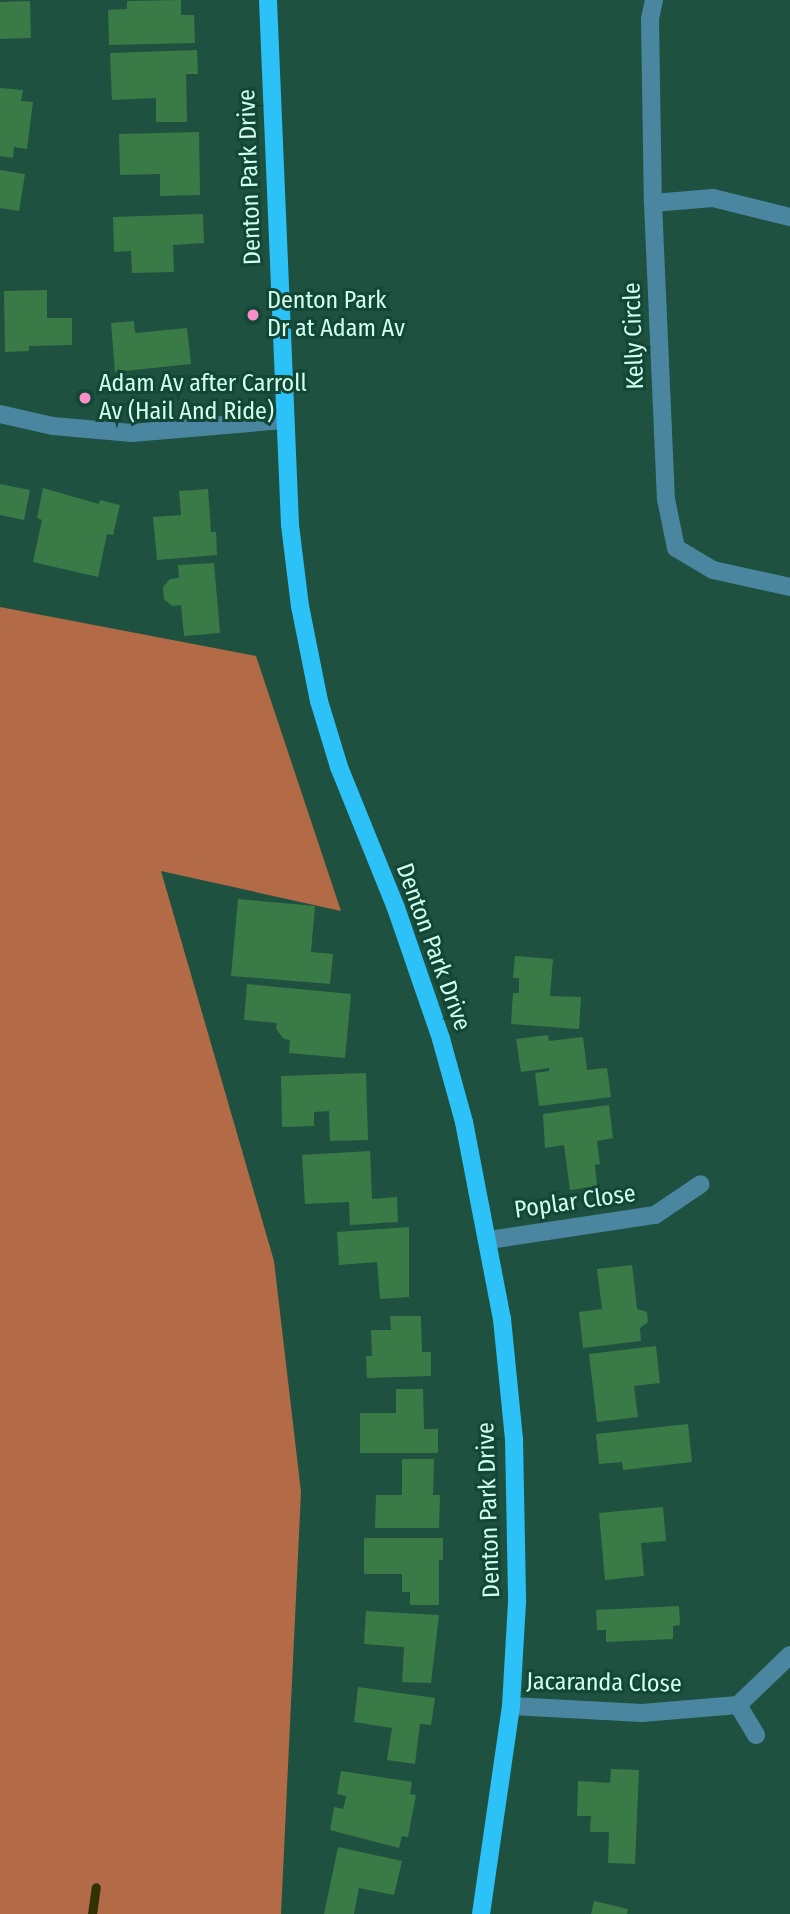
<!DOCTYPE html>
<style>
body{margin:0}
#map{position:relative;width:790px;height:1914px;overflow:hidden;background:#1f5140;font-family:"Fira Sans Condensed",sans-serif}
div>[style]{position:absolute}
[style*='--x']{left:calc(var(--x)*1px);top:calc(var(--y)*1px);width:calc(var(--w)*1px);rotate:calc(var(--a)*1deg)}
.forest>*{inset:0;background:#b26b46}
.stream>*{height:9px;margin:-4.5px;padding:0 4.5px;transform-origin:4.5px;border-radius:4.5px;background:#323103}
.building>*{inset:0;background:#3a7a46}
.minor>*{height:18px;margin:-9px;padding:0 9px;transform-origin:9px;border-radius:9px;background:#4a86a0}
.major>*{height:18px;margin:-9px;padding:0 9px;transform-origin:9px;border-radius:9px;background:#2cc2f8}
.dots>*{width:19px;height:19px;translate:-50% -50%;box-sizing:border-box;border:4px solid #124636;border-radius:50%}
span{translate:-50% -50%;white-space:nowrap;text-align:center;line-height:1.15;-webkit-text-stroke:6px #124636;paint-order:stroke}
.street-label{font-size:24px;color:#d3ffec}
.poi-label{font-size:24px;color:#d3ffec}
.left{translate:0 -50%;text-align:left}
</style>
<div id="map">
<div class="forest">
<i style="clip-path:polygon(0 607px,256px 656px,341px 911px,161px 871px,274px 1261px,301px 1492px,281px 1914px,0 1914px)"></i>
</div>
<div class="stream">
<i style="--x:92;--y:1914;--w:27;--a:-82"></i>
</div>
<div class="building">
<i style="clip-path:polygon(181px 0,181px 15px,194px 15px,195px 43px,109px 45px,108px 10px,127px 9px,127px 1px)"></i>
<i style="clip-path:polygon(30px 1px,31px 38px,0 39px,0 2px)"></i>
<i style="clip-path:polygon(197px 50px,198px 74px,186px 74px,187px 122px,156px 122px,156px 98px,112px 100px,110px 53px)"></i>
<i style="clip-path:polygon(0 88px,23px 90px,21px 101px,33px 102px,27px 149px,14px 147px,13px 158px,0 156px)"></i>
<i style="clip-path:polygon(199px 132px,200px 195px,160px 196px,160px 174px,120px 175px,119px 134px)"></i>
<i style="clip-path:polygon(0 170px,25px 174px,19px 211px,0 208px)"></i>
<i style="clip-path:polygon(203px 214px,204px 243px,173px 245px,174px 272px,132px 273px,131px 251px,114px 252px,113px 217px)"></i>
<i style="clip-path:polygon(47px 290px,47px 318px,72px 318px,72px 345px,29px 346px,29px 351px,5px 352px,4px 291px)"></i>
<i style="clip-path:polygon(134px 321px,135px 333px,187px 328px,191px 364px,115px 372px,111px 323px)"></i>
<i style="clip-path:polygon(0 484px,30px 490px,24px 520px,0 515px)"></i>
<i style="clip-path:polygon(43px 488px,99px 504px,100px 500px,120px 505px,113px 535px,107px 534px,98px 577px,33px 562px,42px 520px,37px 518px)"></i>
<i style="clip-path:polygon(208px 489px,211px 532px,216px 532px,217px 555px,157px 560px,153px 517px,181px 515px,179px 491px)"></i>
<i style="clip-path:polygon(214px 563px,220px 633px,184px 636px,181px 605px,172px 606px,164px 599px,163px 587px,170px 579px,179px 578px,178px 565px)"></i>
<i style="clip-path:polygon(238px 899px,315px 906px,311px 952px,333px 954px,330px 984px,231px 976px)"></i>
<i style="clip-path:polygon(515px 956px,553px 959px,550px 996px,581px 997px,579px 1029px,511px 1024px,513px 993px,519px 993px,519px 978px,513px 978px)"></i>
<i style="clip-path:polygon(247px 984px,351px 994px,345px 1058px,289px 1053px,290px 1040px,284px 1039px,276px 1029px,277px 1023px,244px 1020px)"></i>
<i style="clip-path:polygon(548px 1035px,549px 1041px,583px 1037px,587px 1070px,607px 1068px,611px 1097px,539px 1106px,535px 1073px,549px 1071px,549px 1068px,521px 1072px,516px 1039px)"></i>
<i style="clip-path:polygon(366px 1073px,368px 1140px,330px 1141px,329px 1111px,314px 1112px,314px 1126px,282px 1127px,281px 1076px)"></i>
<i style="clip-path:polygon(609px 1105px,613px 1138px,597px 1141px,600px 1164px,595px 1165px,597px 1186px,570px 1190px,564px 1145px,545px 1148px,543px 1114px)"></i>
<i style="clip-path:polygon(370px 1151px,372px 1199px,397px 1197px,398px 1222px,350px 1225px,349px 1202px,305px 1204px,302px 1155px)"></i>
<i style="clip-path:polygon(409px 1227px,409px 1297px,380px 1299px,377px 1262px,339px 1265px,337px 1232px)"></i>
<i style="clip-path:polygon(632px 1265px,637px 1309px,647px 1312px,648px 1322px,640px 1328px,641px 1341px,583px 1348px,579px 1312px,602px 1309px,597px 1269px)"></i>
<i style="clip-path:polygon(390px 1316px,421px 1316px,422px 1352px,431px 1352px,431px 1376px,367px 1378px,366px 1356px,372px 1356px,371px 1330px,391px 1330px)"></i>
<i style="clip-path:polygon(656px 1346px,660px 1383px,634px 1386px,638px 1417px,597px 1422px,589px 1354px)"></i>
<i style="clip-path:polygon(396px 1389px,423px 1389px,424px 1429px,438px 1429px,438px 1453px,360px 1453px,360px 1413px,396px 1413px)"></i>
<i style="clip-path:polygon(688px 1424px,692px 1462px,623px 1470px,622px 1462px,599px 1464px,596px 1434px)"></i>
<i style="clip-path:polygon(402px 1459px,434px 1459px,433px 1495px,440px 1495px,439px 1528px,375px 1528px,376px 1495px,402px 1495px)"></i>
<i style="clip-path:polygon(663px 1507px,666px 1541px,641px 1543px,644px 1576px,605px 1580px,599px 1513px)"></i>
<i style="clip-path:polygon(364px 1538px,443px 1538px,443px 1560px,439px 1560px,439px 1605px,410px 1605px,410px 1592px,402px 1592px,402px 1574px,364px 1574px)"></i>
<i style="clip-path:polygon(679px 1606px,680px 1625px,673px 1626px,673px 1639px,606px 1642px,606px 1630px,597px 1630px,596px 1610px)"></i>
<i style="clip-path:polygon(366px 1611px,439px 1615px,431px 1683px,402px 1682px,404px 1647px,364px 1644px)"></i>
<i style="clip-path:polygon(358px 1687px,435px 1698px,431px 1725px,420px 1724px,415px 1764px,387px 1760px,392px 1728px,354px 1722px)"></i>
<i style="clip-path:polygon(611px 1769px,639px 1770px,635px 1864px,608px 1863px,609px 1832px,590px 1832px,591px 1816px,577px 1816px,578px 1781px,610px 1783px)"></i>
<i style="clip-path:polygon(341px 1771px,412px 1782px,410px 1794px,416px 1795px,408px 1837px,402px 1836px,399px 1848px,330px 1830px,334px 1807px,343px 1809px,345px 1802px,346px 1796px,337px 1794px)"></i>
<i style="clip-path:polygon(338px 1847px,402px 1861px,394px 1895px,359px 1888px,354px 1914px,324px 1914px)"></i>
<i style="clip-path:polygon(594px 1901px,628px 1909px,627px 1914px,591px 1914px)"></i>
</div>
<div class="minor">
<i style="--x:654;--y:0;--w:19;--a:102"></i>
<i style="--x:650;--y:19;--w:184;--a:89.1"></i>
<i style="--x:653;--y:203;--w:296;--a:87.5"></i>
<i style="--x:666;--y:499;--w:50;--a:78.5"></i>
<i style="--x:676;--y:548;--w:43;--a:30.7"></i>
<i style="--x:713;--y:570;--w:79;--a:12.4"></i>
<i style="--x:653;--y:203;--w:60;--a:-4.8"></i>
<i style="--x:713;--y:198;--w:79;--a:13.9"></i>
<i style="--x:0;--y:414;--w:54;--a:12.8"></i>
<i style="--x:53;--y:426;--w:79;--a:5.1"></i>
<i style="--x:132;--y:433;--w:154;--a:-4.9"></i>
<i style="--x:489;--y:1240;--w:168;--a:-8.6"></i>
<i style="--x:655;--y:1215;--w:55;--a:-34"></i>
<i style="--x:738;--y:1705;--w:35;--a:59"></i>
<i style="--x:511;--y:1706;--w:131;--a:3.1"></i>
<i style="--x:642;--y:1713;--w:96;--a:-4.8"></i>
<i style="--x:738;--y:1705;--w:72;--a:-43.9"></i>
</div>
<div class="major">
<i style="--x:268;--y:0;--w:525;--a:87.6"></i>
<i style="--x:290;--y:525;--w:82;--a:83"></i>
<i style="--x:300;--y:606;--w:97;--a:78.7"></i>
<i style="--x:319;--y:701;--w:69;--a:73.1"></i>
<i style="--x:339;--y:767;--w:152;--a:68"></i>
<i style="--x:396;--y:908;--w:139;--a:71"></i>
<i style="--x:441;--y:1039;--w:86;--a:74.5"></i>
<i style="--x:464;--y:1122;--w:201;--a:79.1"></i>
<i style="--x:502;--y:1319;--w:121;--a:84.3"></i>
<i style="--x:514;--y:1439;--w:163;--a:88.9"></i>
<i style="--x:517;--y:1602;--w:104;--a:93.3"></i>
<i style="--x:511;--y:1706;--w:210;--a:98.2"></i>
</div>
<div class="dots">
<i style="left:253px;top:315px;background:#fa8fc7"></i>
<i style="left:85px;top:398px;background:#fa8fc7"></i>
</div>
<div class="street-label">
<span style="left:250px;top:177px;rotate:-92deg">Denton Park Drive</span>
<span style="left:634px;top:336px;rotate:-92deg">Kelly Circle</span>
<span style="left:433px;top:947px;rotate:70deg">Denton Park Drive</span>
<span style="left:575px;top:1202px;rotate:-8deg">Poplar Close</span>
<span style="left:489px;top:1510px;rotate:-92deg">Denton Park Drive</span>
<span style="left:604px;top:1683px;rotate:1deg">Jacaranda Close</span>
</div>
<div class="poi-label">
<span class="left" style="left:267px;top:315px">Denton Park<br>Dr at Adam Av</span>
<span class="left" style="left:99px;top:398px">Adam Av after Carroll<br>Av (Hail And Ride)</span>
</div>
</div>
